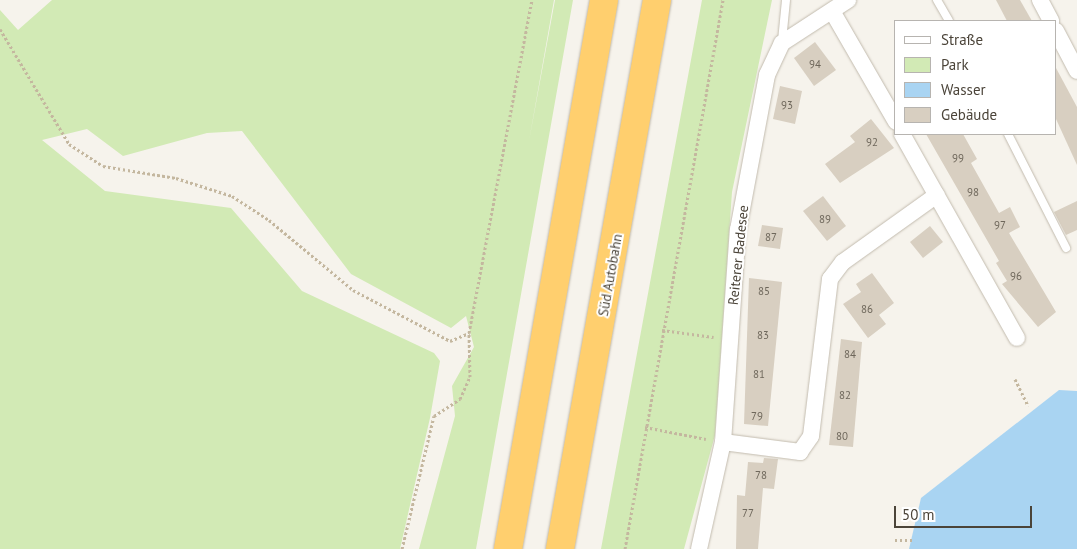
<!DOCTYPE html>
<meta charset="utf-8">
<style>
body{margin:0}
#map{position:relative;width:1077px;height:549px;overflow:hidden;background:#f6f3ec;font-family:"PT Sans",sans-serif}
div>[style]{position:absolute}
[style*='--x']{left:calc(var(--x)*1px);top:calc(var(--y)*1px);width:calc(var(--w)*1px);rotate:calc(var(--a)*1deg)}
.green>*{inset:0;background:#d2eab5}
.water>*{inset:0;background:#a9d4f2}
.building>*{inset:0;background:#d8cfc1}
.path>*{height:3px;margin-top:-1.5px;transform-origin:0;background:repeating-linear-gradient(90deg,#c4b79f 0 2.5px,transparent 0 5px)}
.roads{filter:drop-shadow(0 0 1px #c2bbae) drop-shadow(0 0 1px #c2bbae)}
.service>*{height:8px;margin:-4px;padding:0 4px;transform-origin:4px;border-radius:4px;background:#fff}
.minor>*{height:16px;margin:-8px;padding:0 8px;transform-origin:8px;border-radius:8px;background:#fff}
.motorway>*{height:28px;margin:-14px;padding:0 14px;transform-origin:14px;border-radius:14px;background:#ffcf6e}
span{translate:-50% -50%;white-space:nowrap;text-align:center;line-height:1.15;-webkit-text-stroke:4px #fff;paint-order:stroke}
.number-label{font-size:11px;color:#6e675b}
.number-label span{-webkit-text-stroke-width:0}
.street-label{font-size:14px;color:#4b4439}
.legend{position:absolute;left:894px;top:20px;width:162px;height:115px;box-sizing:border-box;background:#fff;border:1px solid #b7b4b0;margin:0;padding:6px 9px;list-style:none;font-size:15px;color:#4b4439}
.legend li{display:flex;align-items:center;gap:10px;height:25px}
.legend b{width:25px;border:1px solid #b7b4b0}
.scale{position:absolute;left:894px;top:506px;width:138px;height:22px;box-sizing:border-box;border:2px solid #4b4439;border-top:0;padding-left:6px;font-size:15px;line-height:18px;white-space:nowrap;color:#4b4439;-webkit-text-stroke:4px #fff;paint-order:stroke}
</style>
<div id="map">
<div class="green">
<i style="clip-path:polygon(52px 0,554px 0,529px 141px,555px 0,573px 0,476px 549px,419px 549px,455px 416px,452px 386px,474px 347px,466px 316px,451px 328px,351px 274px,242px 131px,207px 133px,123px 156px,87px 129px,42px 140px,105px 191px,231px 208px,302px 291px,434px 353px,440px 361px,430px 418px,400px 549px,0 549px,0 10px,18px 30px)"></i>
<i style="clip-path:polygon(702px 0,772px 0,732px 192px,715px 435px,684px 549px,601px 549px)"></i>
</div>
<div class="water">
<i style="clip-path:polygon(1059px 390px,1077px 391px,1077px 549px,909px 549px,921px 498px)"></i>
</div>
<div class="building">
<i style="clip-path:polygon(996px 0,1020px 0,1032px 21px,1007px 21px)"></i>
<i style="clip-path:polygon(815px 42px,836px 70px,814px 86px,794px 58px)"></i>
<i style="clip-path:polygon(1056px 68px,1077px 107px,1077px 165px,1056px 119px)"></i>
<i style="clip-path:polygon(780px 86px,802px 91px,795px 124px,773px 119px)"></i>
<i style="clip-path:polygon(871px 119px,894px 148px,840px 183px,825px 164px,855px 142px,850px 136px)"></i>
<i style="clip-path:polygon(926px 134px,963px 134px,977px 159px,971px 163px,999px 213px,1010px 207px,1020px 227px,1009px 233px,1056px 312px,1038px 327px,1002px 284px,1007px 281px,996px 263px,999px 261px)"></i>
<i style="clip-path:polygon(823px 196px,846px 226px,827px 241px,803px 211px)"></i>
<i style="clip-path:polygon(1077px 201px,1077px 230px,1066px 235px,1054px 212px)"></i>
<i style="clip-path:polygon(762px 225px,783px 228px,780px 249px,758px 246px)"></i>
<i style="clip-path:polygon(930px 226px,943px 242px,923px 258px,910px 242px)"></i>
<i style="clip-path:polygon(872px 273px,894px 303px,879px 315px,886px 324px,868px 338px,843px 304px,861px 292px,856px 284px)"></i>
<i style="clip-path:polygon(749px 278px,782px 282px,768px 426px,744px 424px)"></i>
<i style="clip-path:polygon(841px 339px,862px 342px,853px 447px,829px 445px)"></i>
<i style="clip-path:polygon(764px 458px,778px 459px,774px 489px,763px 488px,758px 549px,736px 549px,737px 495px,745px 496px,748px 462px,763px 463px)"></i>
</div>
<div class="path">
<i style="--x:0;--y:29;--w:134;--a:59"></i>
<i style="--x:69;--y:144;--w:40;--a:32.9"></i>
<i style="--x:103;--y:166;--w:74;--a:9.3"></i>
<i style="--x:176;--y:178;--w:59;--a:17.8"></i>
<i style="--x:232;--y:196;--w:44;--a:33"></i>
<i style="--x:269;--y:220;--w:109;--a:39.8"></i>
<i style="--x:353;--y:290;--w:110;--a:27.7"></i>
<i style="--x:450;--y:341;--w:21;--a:-23"></i>
<i style="--x:469;--y:333;--w:339;--a:-79.3"></i>
<i style="--x:662;--y:330;--w:52;--a:7.7"></i>
<i style="--x:1015;--y:379;--w:30;--a:64"></i>
<i style="--x:645;--y:427;--w:62;--a:11.1"></i>
<i style="--x:895;--y:540;--w:17;--a:0"></i>
<i style="--x:402;--y:549;--w:137;--a:-76.5"></i>
<i style="--x:434;--y:416;--w:31;--a:-33"></i>
<i style="--x:460;--y:399;--w:24;--a:-66"></i>
<i style="--x:470;--y:377;--w:44;--a:-91.3"></i>
<i style="--x:625;--y:549;--w:558;--a:-79.88"></i>
</div>
<div class="roads">
<div class="service">
<i style="--x:937;--y:0;--w:24;--a:60"></i>
<i style="--x:782;--y:41;--w:41;--a:-84.4"></i>
<i style="--x:1008;--y:134;--w:128;--a:63"></i>
</div>
<div class="minor">
<i style="--x:1040;--y:0;--w:24;--a:62"></i>
<i style="--x:832;--y:11;--w:128;--a:60"></i>
<i style="--x:1056;--y:31;--w:45;--a:62.3"></i>
<i style="--x:902;--y:134;--w:234;--a:60.6"></i>
<i style="--x:723;--y:442;--w:78;--a:7.4"></i>
<i style="--x:800;--y:452;--w:19;--a:-55"></i>
<i style="--x:811;--y:436;--w:158;--a:-83.1"></i>
<i style="--x:830;--y:279;--w:21;--a:-53"></i>
<i style="--x:843;--y:262;--w:115;--a:-35.5"></i>
<i style="--x:699;--y:549;--w:110;--a:-77.4"></i>
<i style="--x:723;--y:442;--w:213;--a:-86"></i>
<i style="--x:738;--y:230;--w:158;--a:-79.4"></i>
<i style="--x:767;--y:75;--w:35;--a:-65"></i>
<i style="--x:782;--y:43;--w:79;--a:-33.1"></i>
</div>
<div class="motorway">
<i style="--x:508;--y:549;--w:557;--a:-80.08"></i>
<i style="--x:560;--y:549;--w:558;--a:-79.98"></i>
</div>
</div>
<div class="number-label">
<span style="left:815px;top:64px">94</span>
<span style="left:787px;top:105px">93</span>
<span style="left:872px;top:142px">92</span>
<span style="left:958px;top:158px">99</span>
<span style="left:973px;top:192px">98</span>
<span style="left:825px;top:219px">89</span>
<span style="left:1000px;top:225px">97</span>
<span style="left:771px;top:237px">87</span>
<span style="left:1016px;top:276px">96</span>
<span style="left:764px;top:291px">85</span>
<span style="left:867px;top:309px">86</span>
<span style="left:763px;top:335px">83</span>
<span style="left:850px;top:354px">84</span>
<span style="left:759px;top:374px">81</span>
<span style="left:845px;top:395px">82</span>
<span style="left:757px;top:416px">79</span>
<span style="left:842px;top:436px">80</span>
<span style="left:761px;top:475px">78</span>
<span style="left:748px;top:513px">77</span>
</div>
<div class="street-label">
<span style="left:738px;top:255px;rotate:-84deg">Reiterer Badesee</span>
<span style="left:610px;top:275px;rotate:-80deg">Süd Autobahn</span>
</div>
<ul class="legend">
<li><b style="height:6px;background:#fff"></b>Straße</li>
<li><b style="height:14px;background:#d2eab5"></b>Park</li>
<li><b style="height:14px;background:#a9d4f2"></b>Wasser</li>
<li><b style="height:14px;background:#d8cfc1"></b>Gebäude</li>
</ul>
<div class="scale">50 m</div>
</div>
